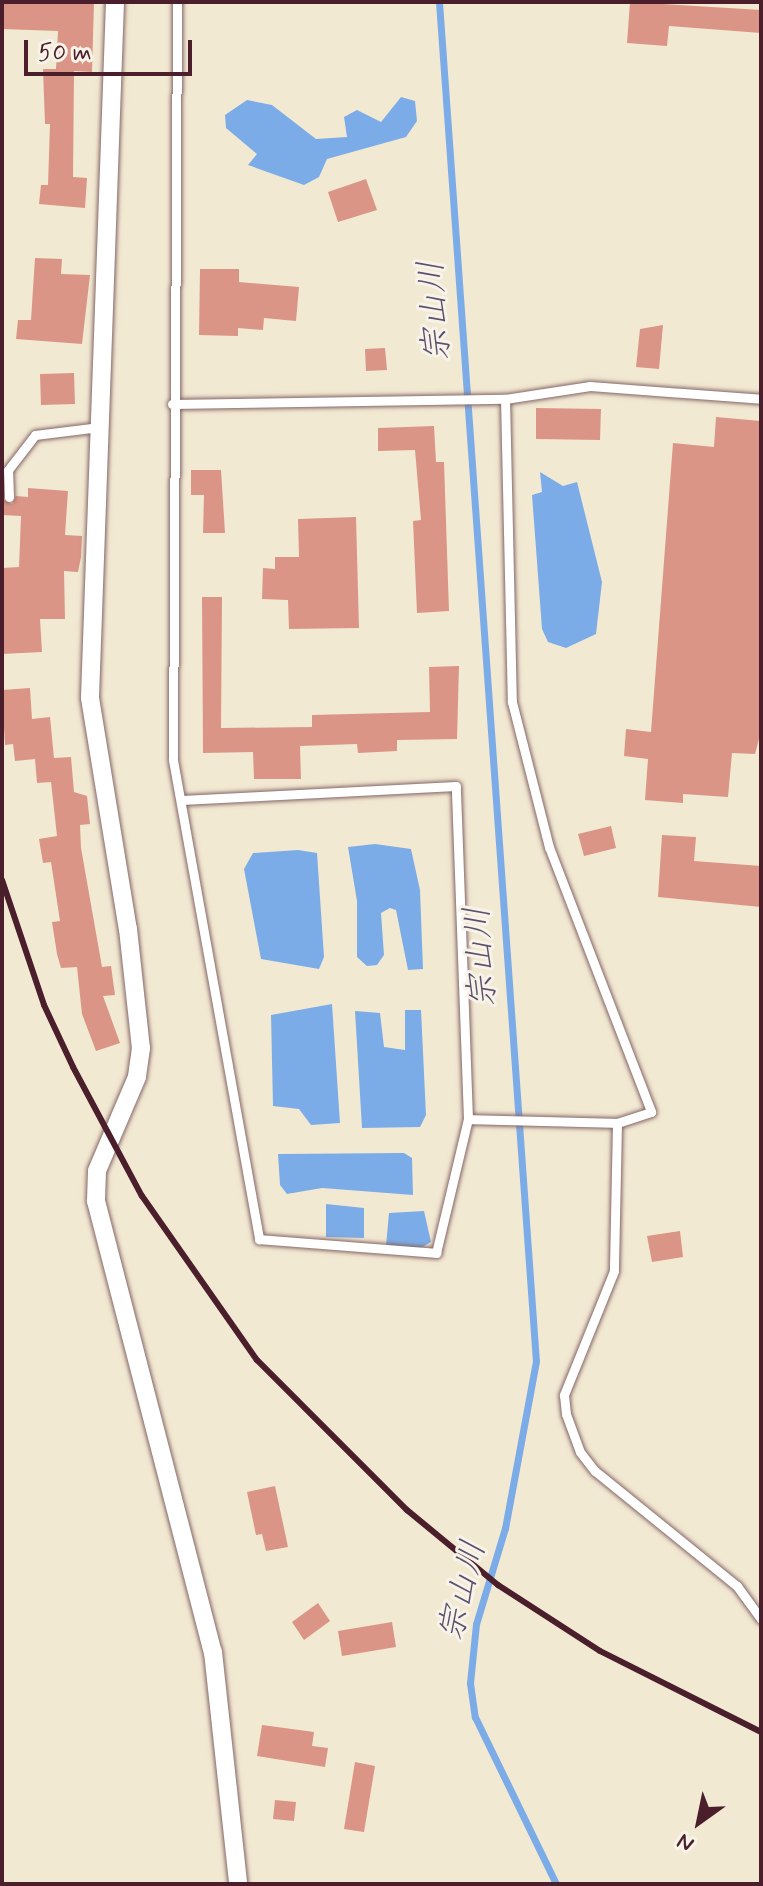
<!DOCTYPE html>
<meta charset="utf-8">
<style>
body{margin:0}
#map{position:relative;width:763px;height:1886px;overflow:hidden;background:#f2e9d3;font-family:Mynerve,"Klee One",sans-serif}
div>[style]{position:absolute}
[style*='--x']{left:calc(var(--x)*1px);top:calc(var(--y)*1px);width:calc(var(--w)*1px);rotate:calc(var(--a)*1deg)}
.water>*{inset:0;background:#7cace7}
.stream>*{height:7px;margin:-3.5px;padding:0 3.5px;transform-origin:3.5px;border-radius:3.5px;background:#7cace7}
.building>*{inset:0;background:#da9586}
.roads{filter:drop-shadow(0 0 2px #856666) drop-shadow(0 0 2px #856666)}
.lane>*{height:9px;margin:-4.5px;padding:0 4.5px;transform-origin:4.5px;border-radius:4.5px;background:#fff}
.street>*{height:18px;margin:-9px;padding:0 9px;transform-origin:9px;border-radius:9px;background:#fff}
.rail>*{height:6px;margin:-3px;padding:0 3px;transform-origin:3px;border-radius:3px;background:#4a1f2b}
span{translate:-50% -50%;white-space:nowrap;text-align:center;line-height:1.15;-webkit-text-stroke:6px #f7f3e8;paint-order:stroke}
.water-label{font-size:34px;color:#5c506d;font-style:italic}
.frame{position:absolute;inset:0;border:4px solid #4a1f2b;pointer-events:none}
.north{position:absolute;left:659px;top:1782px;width:80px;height:80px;-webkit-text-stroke:6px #f7f3e8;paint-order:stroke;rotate:213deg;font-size:22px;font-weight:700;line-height:32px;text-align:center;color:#4a1f2b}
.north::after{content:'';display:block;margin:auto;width:28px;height:36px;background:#4a1f2b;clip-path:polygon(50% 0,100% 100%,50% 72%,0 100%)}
.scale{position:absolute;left:24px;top:40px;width:168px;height:36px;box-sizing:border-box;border:4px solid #4a1f2b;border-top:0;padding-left:10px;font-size:24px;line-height:28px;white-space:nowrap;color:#4a1f2b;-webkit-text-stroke:6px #f7f3e8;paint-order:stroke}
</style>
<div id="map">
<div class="water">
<i style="clip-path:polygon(401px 97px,415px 101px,417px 121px,406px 137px,327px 159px,319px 177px,304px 185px,248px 165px,257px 154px,226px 128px,225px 115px,247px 100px,272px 105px,316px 139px,347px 137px,344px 117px,357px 110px,381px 122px)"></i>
<i style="clip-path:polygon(540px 472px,563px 486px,577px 482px,602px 582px,596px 634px,566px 648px,548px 642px,542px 629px,532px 495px,542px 492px)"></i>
<i style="clip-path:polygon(375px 844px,411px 849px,420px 890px,423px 969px,408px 970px,396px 910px,390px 908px,381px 913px,384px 955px,377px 965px,367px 966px,357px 957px,357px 901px,348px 847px)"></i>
<i style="clip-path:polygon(298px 850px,317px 853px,324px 957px,319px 969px,261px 959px,244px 869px,253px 853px)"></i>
<i style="clip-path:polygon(332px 1004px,340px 1123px,311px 1125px,299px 1109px,273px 1106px,271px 1015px)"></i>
<i style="clip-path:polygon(405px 1010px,421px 1010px,426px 1115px,420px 1127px,362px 1128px,355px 1011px,380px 1013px,384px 1047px,405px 1050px)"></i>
<i style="clip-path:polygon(404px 1153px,412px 1158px,413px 1195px,322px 1188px,287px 1194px,280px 1185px,278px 1154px)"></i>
<i style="clip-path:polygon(326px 1204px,364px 1208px,364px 1238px,326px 1237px)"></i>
<i style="clip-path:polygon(424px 1211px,431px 1242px,419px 1249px,386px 1246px,389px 1213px)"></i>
</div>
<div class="stream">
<i style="--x:439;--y:2;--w:1362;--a:85.92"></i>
<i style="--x:536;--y:1361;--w:170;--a:100.5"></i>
<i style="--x:505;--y:1528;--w:100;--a:106.8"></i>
<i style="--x:476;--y:1624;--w:59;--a:95.8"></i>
<i style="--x:470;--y:1683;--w:34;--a:82"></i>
<i style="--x:475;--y:1717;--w:186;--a:64.1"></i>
</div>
<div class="building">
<i style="clip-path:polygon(2px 2px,94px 2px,92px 72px,74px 71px,73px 177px,87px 178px,85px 208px,39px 204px,41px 185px,48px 185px,50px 124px,45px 124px,43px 69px,56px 69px,58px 31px,2px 29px)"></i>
<i style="clip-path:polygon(630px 2px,761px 10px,761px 33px,669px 26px,667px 46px,627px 43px)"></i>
<i style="clip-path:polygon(366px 179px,377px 210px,338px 222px,328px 192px)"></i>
<i style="clip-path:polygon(35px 258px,62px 259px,61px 274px,90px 275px,82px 344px,16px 339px,18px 320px,31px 320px)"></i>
<i style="clip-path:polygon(200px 269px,239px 269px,239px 282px,299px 287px,296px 321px,264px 318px,263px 330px,238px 328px,238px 336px,199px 335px)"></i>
<i style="clip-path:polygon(663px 325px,659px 369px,636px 367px,640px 329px)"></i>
<i style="clip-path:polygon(385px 348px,387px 370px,366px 371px,365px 349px)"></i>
<i style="clip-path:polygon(74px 373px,75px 404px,41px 405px,40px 374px)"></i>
<i style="clip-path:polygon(536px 408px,601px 409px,600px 440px,536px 439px)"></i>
<i style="clip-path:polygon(716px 417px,761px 421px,761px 731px,755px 754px,732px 753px,728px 797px,683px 794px,683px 803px,645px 800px,648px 759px,624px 756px,626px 729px,651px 732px,673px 443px,714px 447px)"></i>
<i style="clip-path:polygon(434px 426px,436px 462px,444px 462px,449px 611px,417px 613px,413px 521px,421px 520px,415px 450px,378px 451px,378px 428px)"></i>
<i style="clip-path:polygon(191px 470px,221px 470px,225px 533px,203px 533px,204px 495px,191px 495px)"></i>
<i style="clip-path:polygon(28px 488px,68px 491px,65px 535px,82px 536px,81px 557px,78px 572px,64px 571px,65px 619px,40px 619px,42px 652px,2px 654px,2px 568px,19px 567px,21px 516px,2px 515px,2px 499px,12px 504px,16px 496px,28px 497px)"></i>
<i style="clip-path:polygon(356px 517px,359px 628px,289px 629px,288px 600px,262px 599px,263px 568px,275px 569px,275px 557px,299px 557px,298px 519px)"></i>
<i style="clip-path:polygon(202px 597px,222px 597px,221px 728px,312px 727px,312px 715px,430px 712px,429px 667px,459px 666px,457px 739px,397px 740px,397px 751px,358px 753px,357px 744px,300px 746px,301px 779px,254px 779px,253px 752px,203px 753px)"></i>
<i style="clip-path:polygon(30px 688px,32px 719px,50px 717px,54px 758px,71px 757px,74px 792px,87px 796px,90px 824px,80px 825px,81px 848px,102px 967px,111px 966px,115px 995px,103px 996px,120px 1043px,96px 1051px,82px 1014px,77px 967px,61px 968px,57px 954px,52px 922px,60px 921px,51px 862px,43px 863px,39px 839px,57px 836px,51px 782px,37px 783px,35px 759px,15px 761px,13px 744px,5px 745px,2px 690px)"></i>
<i style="clip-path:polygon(611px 826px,616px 848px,584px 856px,578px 834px)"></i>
<i style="clip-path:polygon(662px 835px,696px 837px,694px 861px,761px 866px,761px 907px,658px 897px)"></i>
<i style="clip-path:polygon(680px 1231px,683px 1257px,652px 1262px,647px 1236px)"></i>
<i style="clip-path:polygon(275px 1486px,288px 1547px,266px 1551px,262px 1534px,256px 1535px,247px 1492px)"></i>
<i style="clip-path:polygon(318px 1603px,330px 1621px,304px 1640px,292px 1622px)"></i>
<i style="clip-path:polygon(392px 1622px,396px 1647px,342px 1656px,338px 1631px)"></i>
<i style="clip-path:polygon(262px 1725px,314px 1732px,312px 1746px,328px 1748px,325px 1767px,257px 1756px)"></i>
<i style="clip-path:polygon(355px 1762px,375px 1766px,364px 1832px,344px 1829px)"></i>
<i style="clip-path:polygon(275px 1800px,296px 1802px,294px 1821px,273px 1819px)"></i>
</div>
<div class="roads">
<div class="lane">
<i style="--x:177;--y:2;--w:758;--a:90.3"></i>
<i style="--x:173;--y:760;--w:487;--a:79.8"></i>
<i style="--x:259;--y:1239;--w:178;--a:4.5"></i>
<i style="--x:436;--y:1253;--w:138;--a:-76.6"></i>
<i style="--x:468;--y:1119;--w:333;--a:-92.1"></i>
<i style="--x:456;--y:786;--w:275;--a:177.1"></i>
<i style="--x:505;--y:399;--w:303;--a:88.7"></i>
<i style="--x:512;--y:702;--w:150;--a:75.7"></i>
<i style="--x:549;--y:847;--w:284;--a:68.9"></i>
<i style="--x:651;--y:1112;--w:36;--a:162"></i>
<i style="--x:617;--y:1123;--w:148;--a:91.2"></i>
<i style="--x:614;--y:1271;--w:134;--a:112"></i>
<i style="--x:564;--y:1395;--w:19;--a:84"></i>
<i style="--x:566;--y:1414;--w:40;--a:69.8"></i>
<i style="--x:580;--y:1452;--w:24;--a:52"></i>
<i style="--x:595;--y:1471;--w:183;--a:39"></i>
<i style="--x:737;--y:1586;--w:41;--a:54"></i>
<i style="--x:172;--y:404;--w:333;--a:-0.9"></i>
<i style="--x:505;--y:399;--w:86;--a:-8.7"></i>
<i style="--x:590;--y:386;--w:171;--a:4.3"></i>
<i style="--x:9;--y:497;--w:27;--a:-92"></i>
<i style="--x:8;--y:470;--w:44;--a:-52.4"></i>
<i style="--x:35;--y:435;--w:65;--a:-7"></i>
<i style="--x:468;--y:1119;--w:149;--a:1.5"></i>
</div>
<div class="street">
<i style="--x:115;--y:2;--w:696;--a:92.06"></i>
<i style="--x:90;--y:698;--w:234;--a:80.7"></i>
<i style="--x:128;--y:929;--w:120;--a:83.8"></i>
<i style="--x:141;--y:1048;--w:29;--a:98"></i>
<i style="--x:137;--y:1077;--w:102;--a:113.1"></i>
<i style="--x:97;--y:1171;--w:30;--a:92"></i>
<i style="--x:96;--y:1201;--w:466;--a:75.5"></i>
<i style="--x:213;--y:1652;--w:233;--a:83.8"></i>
</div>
</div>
<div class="rail">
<i style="--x:2;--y:880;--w:132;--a:71.4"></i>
<i style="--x:44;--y:1005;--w:68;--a:64.9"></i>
<i style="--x:73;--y:1067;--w:146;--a:61.9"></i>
<i style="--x:142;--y:1196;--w:200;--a:55"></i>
<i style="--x:257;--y:1360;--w:212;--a:45"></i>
<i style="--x:407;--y:1510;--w:118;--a:39.5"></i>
<i style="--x:498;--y:1585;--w:121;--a:32.9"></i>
<i style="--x:600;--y:1651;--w:180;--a:26.7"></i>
</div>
<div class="water-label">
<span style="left:435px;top:311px;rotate:-94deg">宗山川</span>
<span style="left:481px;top:957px;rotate:-94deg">宗山川</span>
<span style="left:463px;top:1591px;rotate:-76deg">宗山川</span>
</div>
<div class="frame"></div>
<div class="north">N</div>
<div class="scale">50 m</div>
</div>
